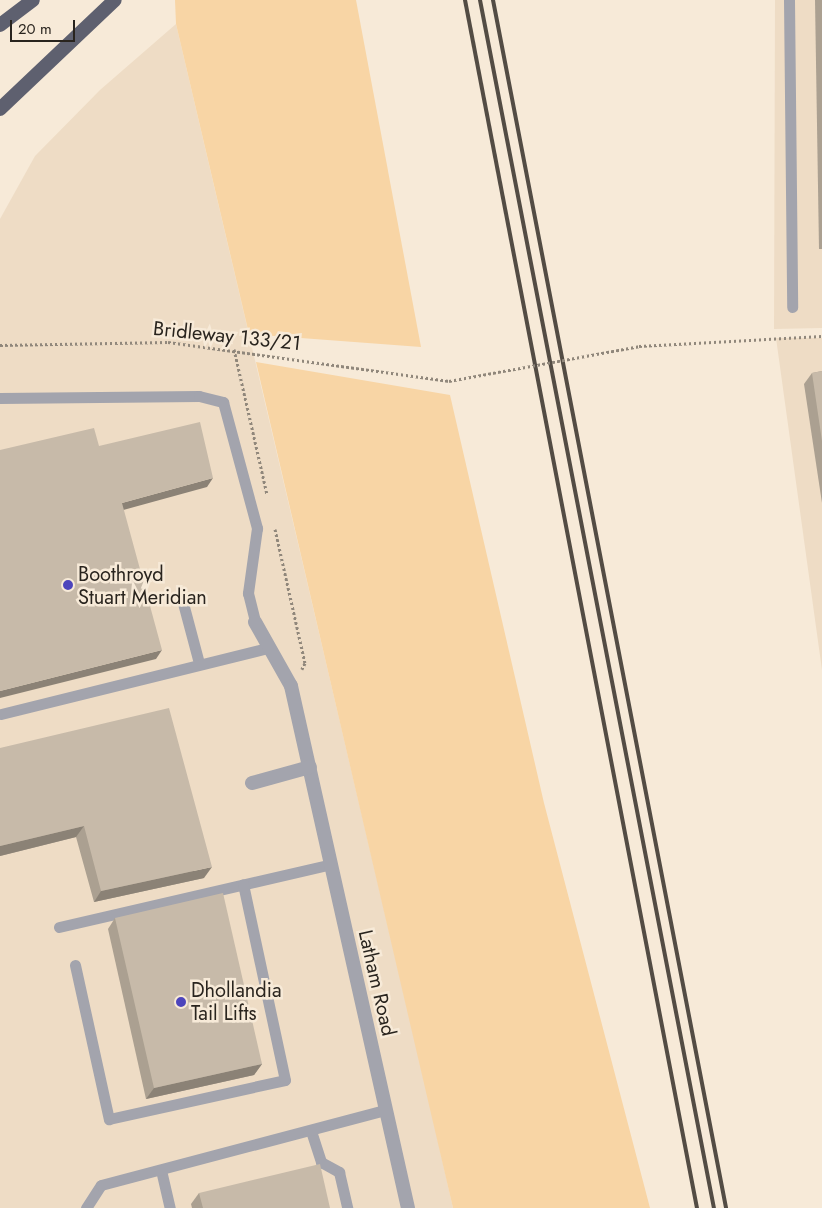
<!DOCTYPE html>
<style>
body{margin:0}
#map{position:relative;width:822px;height:1208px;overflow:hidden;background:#f7ead8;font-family:Jost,sans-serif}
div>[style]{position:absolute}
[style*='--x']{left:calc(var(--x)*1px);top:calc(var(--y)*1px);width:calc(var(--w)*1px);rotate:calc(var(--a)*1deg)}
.built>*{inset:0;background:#eedcc5}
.green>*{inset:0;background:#f8d5a5}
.path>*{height:3px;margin-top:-1.5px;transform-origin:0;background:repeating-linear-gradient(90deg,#90877b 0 2.5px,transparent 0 5px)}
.service>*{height:11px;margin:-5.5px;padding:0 5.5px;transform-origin:5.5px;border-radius:5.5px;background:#a3a4ad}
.minor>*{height:14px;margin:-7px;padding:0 7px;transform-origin:7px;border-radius:7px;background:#a3a4ad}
.trunk>*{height:14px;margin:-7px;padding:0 7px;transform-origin:7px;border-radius:7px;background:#5e606f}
.rail>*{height:4px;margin:-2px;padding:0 2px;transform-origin:2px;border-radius:2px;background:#534c44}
.path-bridge>*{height:3px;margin-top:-1.5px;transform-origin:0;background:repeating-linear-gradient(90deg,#90877b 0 2.5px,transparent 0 5px)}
.wall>*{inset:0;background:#aba091}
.shaded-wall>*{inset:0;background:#8b8276}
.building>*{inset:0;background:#c7baa9}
.dots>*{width:14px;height:14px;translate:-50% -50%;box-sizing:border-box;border:2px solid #f7ead8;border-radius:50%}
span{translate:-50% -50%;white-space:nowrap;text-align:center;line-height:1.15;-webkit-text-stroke:5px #f7ead8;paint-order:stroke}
.street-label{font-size:20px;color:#29241e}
.poi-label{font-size:20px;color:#29241e}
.left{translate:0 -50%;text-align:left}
.scale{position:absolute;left:10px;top:20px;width:65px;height:22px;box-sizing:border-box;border:2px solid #29241e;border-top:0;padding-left:6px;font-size:15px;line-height:18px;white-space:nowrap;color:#29241e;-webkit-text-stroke:4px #f7ead8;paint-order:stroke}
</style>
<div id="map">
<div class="built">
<i style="clip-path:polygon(775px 0,822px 0,822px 328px,774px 329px)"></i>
<i style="clip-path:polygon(176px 24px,429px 1101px,453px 1208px,0 1208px,0 219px,35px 156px,100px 90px)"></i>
<i style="clip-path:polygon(776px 338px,822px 338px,822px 671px,822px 670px)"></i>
</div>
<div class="green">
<i style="clip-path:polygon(175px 0,356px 0,421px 347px,249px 334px,176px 24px)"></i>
<i style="clip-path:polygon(256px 362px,450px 395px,544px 803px,650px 1208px,453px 1208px)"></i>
</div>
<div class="path">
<i style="--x:0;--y:345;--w:168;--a:-1"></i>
<i style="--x:168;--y:342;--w:284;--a:7.9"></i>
<i style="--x:639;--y:346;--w:183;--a:-3.1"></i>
<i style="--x:234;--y:349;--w:149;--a:77.2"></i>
<i style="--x:275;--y:529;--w:137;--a:77.4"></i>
<i style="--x:305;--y:663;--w:7;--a:117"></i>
</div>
<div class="service">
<i style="--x:789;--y:0;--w:307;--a:89.4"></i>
<i style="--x:0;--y:398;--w:199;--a:-0.6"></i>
<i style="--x:199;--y:396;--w:25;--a:14"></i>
<i style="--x:223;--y:402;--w:131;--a:74.9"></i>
<i style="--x:257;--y:528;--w:66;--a:97.9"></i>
<i style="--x:248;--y:593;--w:30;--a:76"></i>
<i style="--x:183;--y:603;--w:62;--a:75.1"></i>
<i style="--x:1;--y:714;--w:274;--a:-13.9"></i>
<i style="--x:59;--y:927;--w:279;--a:-13"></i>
<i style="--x:75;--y:965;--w:158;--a:77.6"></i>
<i style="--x:109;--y:1119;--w:180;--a:-12.5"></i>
<i style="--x:285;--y:1080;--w:200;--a:-102.1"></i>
<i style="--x:311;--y:1131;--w:33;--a:72"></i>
<i style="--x:321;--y:1162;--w:21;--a:29"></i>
<i style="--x:339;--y:1172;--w:37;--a:77"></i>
<i style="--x:161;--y:1170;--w:39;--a:77"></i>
<i style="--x:86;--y:1208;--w:27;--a:-57"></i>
<i style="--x:101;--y:1185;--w:294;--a:-14.8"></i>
</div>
<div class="minor">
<i style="--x:255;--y:622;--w:73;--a:60.6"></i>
<i style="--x:291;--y:686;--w:535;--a:77.37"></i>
<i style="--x:252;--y:783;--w:60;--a:-15.4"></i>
</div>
<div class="trunk">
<i style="--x:0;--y:25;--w:41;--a:-37.1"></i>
<i style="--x:0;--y:109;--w:158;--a:-43.5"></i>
</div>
<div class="rail">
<i style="--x:465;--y:0;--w:1230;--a:79.13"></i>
<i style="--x:480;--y:0;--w:1230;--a:79.04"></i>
<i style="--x:493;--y:0;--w:1230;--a:79.08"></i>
</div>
<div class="path-bridge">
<i style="--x:449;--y:381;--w:193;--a:-10.4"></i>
</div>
<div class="wall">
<i style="clip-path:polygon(815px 0,822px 0,822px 249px,819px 249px)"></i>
<i style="clip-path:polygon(822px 371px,822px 503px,804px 384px,812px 373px)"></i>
<i style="clip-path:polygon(0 748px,204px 878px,94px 902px,76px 837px,0 856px)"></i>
<i style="clip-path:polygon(115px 918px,262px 1064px,254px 1075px,146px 1099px,108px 929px)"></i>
<i style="clip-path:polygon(199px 1193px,330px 1208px,192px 1208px,191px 1204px)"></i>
</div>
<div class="shaded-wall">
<i style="clip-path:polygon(213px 478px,207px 487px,116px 512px,122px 503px)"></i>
<i style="clip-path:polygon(162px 650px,156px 659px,0 698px,0 691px)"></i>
<i style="clip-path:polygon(84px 826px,76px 837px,0 856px,0 846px)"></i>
<i style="clip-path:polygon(212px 867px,204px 878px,94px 902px,101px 891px)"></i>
<i style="clip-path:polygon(262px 1064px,254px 1075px,146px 1099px,154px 1088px)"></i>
</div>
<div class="building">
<i style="clip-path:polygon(822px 371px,822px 441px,812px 373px)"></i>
<i style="clip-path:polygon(200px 422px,213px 478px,122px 503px,162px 650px,0 691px,0 450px,94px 428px,99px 446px)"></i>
<i style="clip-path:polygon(169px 708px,212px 867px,101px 891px,84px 826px,0 846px,0 748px)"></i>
<i style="clip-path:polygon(223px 893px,262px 1064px,154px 1088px,115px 918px)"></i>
<i style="clip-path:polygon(320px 1164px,330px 1208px,203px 1208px,199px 1193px)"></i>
</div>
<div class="dots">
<i style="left:68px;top:585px;background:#4d45bc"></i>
<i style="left:181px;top:1002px;background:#4d45bc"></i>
</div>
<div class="street-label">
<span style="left:227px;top:336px;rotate:6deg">Bridleway 133/21</span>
<span style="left:377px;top:983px;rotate:77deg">Latham Road</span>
</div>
<div class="poi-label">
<span class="left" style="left:78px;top:586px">Boothroyd<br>Stuart Meridian</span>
<span class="left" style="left:191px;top:1002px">Dhollandia<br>Tail Lifts</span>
</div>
<div class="scale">20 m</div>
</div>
